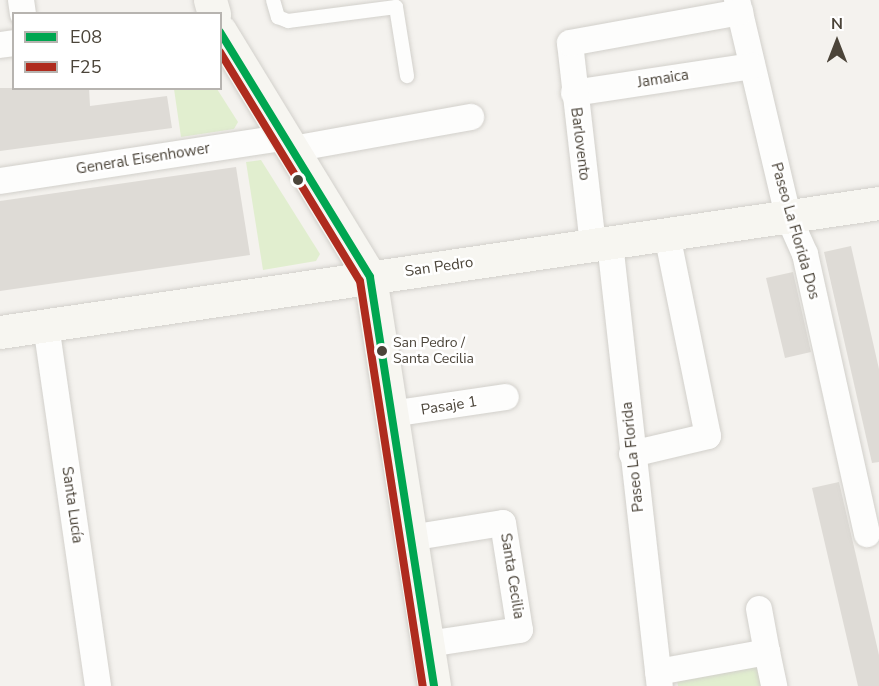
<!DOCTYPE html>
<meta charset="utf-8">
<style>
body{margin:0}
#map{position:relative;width:879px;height:686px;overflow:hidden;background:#f4f2ee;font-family:"Nunito Sans",sans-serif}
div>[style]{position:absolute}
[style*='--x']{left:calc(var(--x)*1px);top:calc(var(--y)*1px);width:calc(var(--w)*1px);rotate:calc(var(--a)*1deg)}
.green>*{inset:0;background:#e1eecf}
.building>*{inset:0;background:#dedbd6}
.roads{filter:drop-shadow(0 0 2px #d2d0cb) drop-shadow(0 0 2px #d2d0cb)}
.lane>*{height:14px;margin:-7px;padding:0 7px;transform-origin:7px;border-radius:7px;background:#fdfdfc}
.street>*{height:26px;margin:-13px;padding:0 13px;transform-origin:13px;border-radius:13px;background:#fdfdfc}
.secondary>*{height:33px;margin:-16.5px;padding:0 16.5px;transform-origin:16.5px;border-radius:16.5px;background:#f7f6f1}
.bus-1>*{height:8px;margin:-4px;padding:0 4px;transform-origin:4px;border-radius:4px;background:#00a651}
.bus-2>*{height:8px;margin:-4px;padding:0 4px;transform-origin:4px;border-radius:4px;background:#af2b1e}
.dots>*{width:16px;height:16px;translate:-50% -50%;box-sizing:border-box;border:3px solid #fff;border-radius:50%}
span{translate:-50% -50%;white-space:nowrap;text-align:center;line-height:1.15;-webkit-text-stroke:5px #fff;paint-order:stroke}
.bus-label{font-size:14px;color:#4b4439}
.left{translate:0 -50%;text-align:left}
.street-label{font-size:15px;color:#4b4439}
.legend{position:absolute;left:12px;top:12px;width:210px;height:78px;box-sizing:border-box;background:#fff;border:2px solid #b7b4b0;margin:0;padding:8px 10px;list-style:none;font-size:18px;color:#4b4439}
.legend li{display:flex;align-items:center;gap:12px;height:30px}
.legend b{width:30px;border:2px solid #b7b4b0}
.north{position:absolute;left:807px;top:12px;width:60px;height:60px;-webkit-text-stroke:4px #fff;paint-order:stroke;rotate:0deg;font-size:16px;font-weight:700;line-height:24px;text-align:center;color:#4b4439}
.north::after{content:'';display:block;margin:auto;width:21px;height:27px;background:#4b4439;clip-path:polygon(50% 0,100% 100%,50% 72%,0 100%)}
</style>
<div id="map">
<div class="green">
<i style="clip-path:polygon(174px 89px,217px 89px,238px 122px,234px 129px,181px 137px)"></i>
<i style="clip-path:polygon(261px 160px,320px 254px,316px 261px,263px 270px,246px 162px)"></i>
<i style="clip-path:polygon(756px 659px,762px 686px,678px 686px,676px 675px)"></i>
</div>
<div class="building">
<i style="clip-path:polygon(0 88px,89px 88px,90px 106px,167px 96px,172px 128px,0 151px)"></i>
<i style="clip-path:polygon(236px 167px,250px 255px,0 291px,0 201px)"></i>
<i style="clip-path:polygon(851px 246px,879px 369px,879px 462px,872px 463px,824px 252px)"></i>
<i style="clip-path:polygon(793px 272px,811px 352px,785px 358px,766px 278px)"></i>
<i style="clip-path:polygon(839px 482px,879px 655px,879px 686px,858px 686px,812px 488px)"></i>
</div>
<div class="roads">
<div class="lane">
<i style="--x:273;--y:0;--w:18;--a:74"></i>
<i style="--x:278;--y:17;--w:11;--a:22"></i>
<i style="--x:288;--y:21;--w:109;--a:-7.4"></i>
<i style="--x:396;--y:7;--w:70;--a:80.9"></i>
</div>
<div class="street">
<i style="--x:21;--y:0;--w:14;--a:82"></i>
<i style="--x:737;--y:0;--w:222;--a:76.7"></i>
<i style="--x:788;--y:216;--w:42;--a:65.9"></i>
<i style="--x:805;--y:254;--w:287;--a:77.5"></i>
<i style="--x:0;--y:45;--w:14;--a:-8"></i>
<i style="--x:574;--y:93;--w:180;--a:-8.6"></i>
<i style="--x:293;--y:149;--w:181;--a:-10.2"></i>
<i style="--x:0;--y:181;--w:289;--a:-8.7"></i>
<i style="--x:610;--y:243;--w:446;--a:83.6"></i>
<i style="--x:593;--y:245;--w:203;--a:-96.5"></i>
<i style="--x:570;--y:43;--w:173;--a:-10.3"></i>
<i style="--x:46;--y:325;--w:365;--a:81.8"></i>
<i style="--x:391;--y:414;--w:116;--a:-8.4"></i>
<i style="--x:632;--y:454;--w:78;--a:-13.3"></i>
<i style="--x:708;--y:436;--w:206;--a:-101.5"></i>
<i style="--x:410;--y:538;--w:94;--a:-9.2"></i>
<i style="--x:503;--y:523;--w:108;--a:81"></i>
<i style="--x:520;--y:630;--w:94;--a:171.4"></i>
<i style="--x:759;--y:609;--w:44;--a:79.5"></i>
<i style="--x:658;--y:672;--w:111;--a:-10.4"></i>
<i style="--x:767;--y:652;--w:35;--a:78"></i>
</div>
<div class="secondary">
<i style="--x:210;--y:0;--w:15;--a:74"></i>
<i style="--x:220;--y:31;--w:288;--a:58.6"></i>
<i style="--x:370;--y:277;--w:414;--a:81.1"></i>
<i style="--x:0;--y:332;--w:888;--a:-8.35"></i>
</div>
</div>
<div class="bus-1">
<i style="--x:220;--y:32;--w:287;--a:58.5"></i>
<i style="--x:370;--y:277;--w:414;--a:81.1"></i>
</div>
<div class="bus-2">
<i style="--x:220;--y:52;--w:268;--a:58.6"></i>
<i style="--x:360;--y:281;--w:410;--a:81.2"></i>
</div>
<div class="dots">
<i style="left:298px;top:180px;background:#4b4439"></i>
<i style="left:382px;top:351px;background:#4b4439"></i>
</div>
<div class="bus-label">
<span class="left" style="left:393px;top:351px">San Pedro /<br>Santa Cecilia</span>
</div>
<div class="street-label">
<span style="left:663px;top:79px;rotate:-9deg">Jamaica</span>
<span style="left:580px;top:144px;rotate:83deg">Barlovento</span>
<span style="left:143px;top:159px;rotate:-9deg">General Eisenhower</span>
<span style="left:795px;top:231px;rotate:74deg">Paseo La Florida Dos</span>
<span style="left:439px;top:267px;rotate:-8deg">San Pedro</span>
<span style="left:449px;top:406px;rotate:-9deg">Pasaje 1</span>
<span style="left:633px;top:457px;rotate:-96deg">Paseo La Florida</span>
<span style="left:72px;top:505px;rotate:82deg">Santa Lucía</span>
<span style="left:512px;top:576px;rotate:81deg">Santa Cecilia</span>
</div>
<ul class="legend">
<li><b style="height:8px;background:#00a651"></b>E08</li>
<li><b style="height:8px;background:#af2b1e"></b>F25</li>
</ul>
<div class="north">N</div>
</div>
